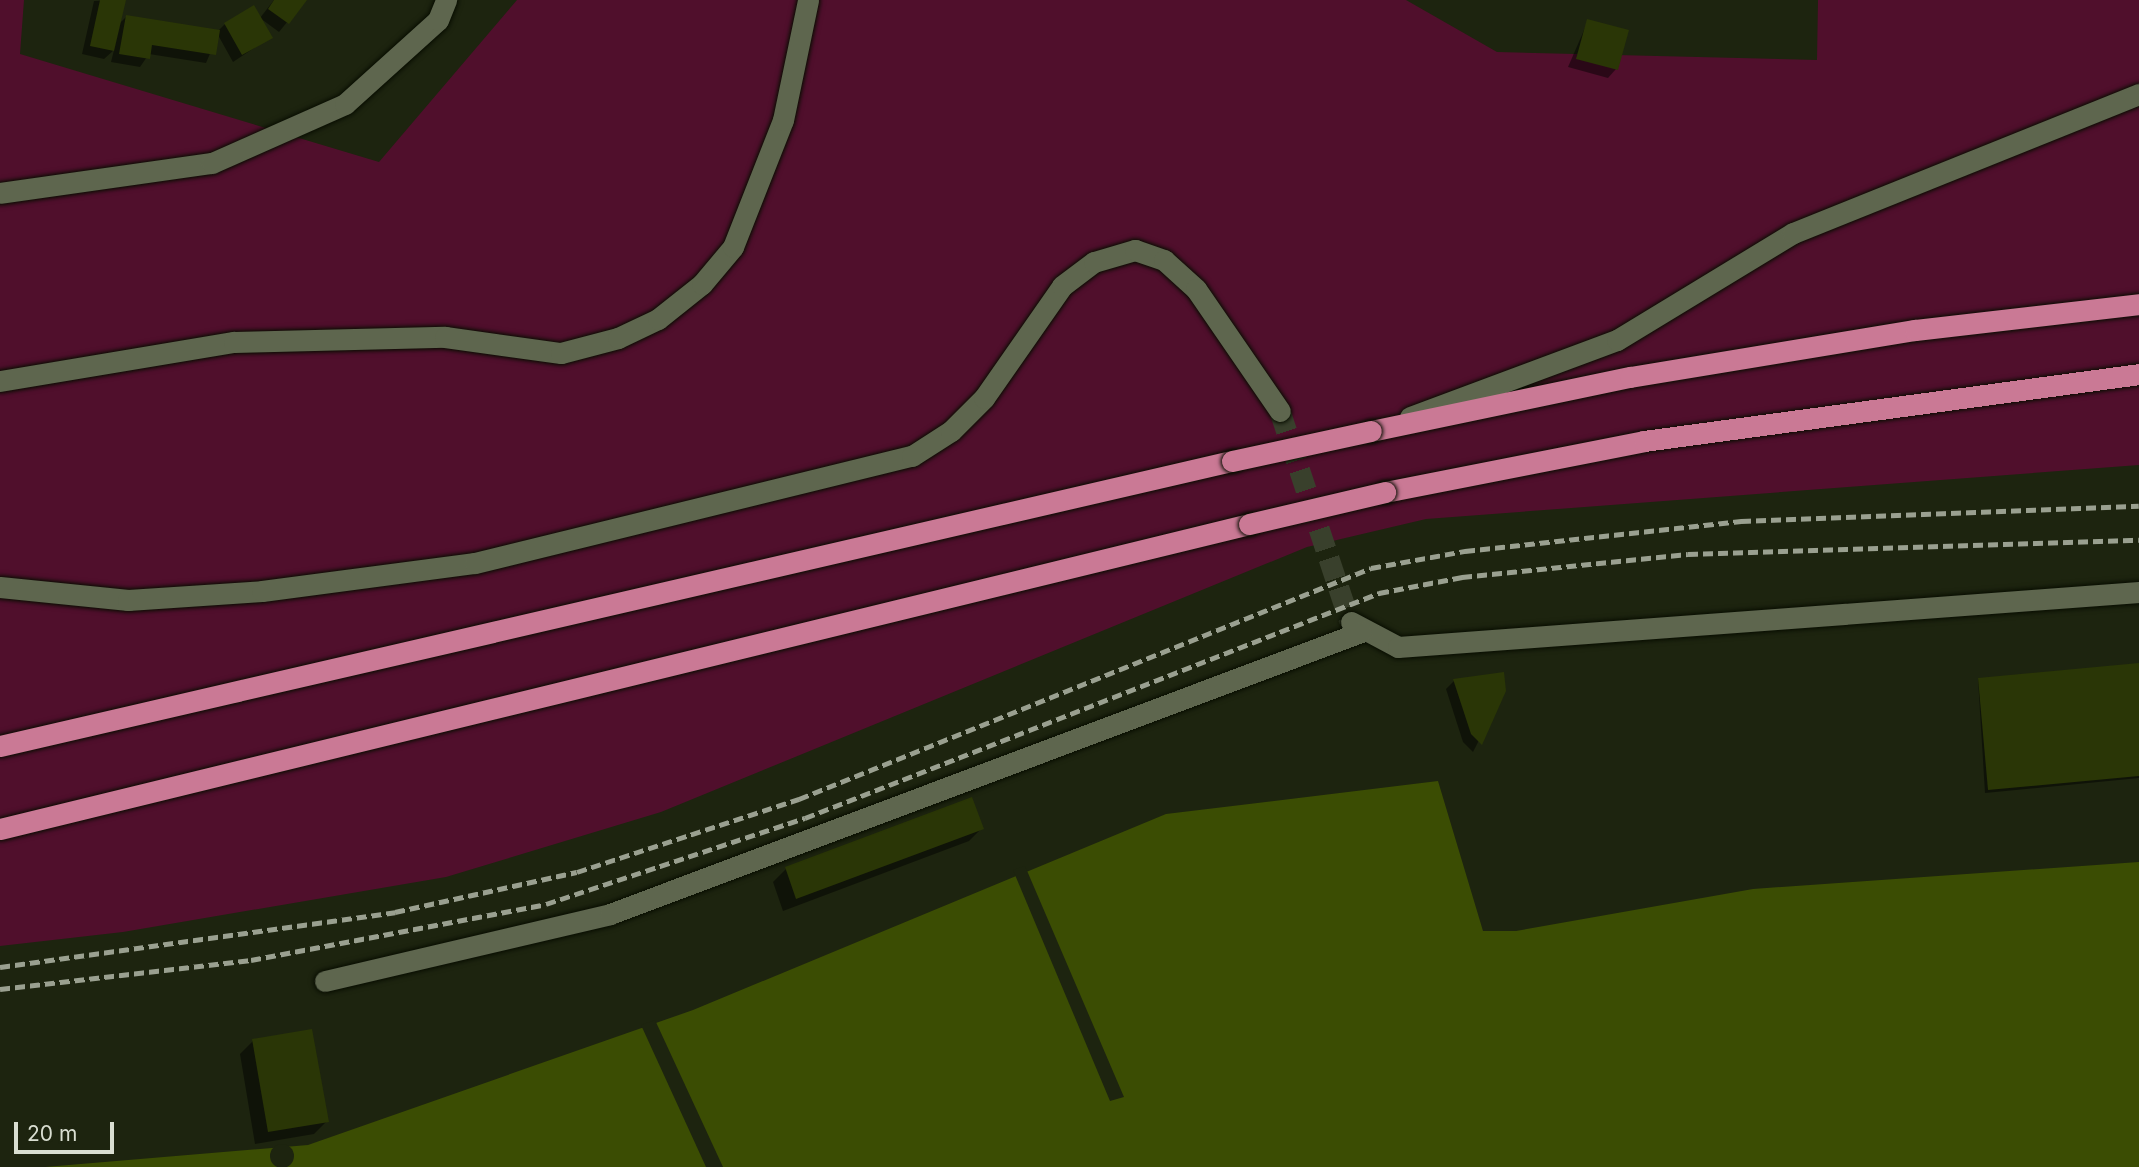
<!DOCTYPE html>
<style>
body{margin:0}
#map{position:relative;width:2139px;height:1167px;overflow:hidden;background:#1d240f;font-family:Inter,sans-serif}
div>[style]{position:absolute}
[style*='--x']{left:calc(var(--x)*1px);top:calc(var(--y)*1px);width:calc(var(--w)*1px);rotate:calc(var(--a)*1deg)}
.green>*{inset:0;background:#500f2c}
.water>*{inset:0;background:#3b4d03}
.pier>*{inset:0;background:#1d240f}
.round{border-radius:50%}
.shadow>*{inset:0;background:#0007}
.building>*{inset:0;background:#2a3606}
.minor-tunnel>*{height:21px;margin-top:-10.5px;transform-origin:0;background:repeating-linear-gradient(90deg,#39402c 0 21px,transparent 0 31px)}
.roads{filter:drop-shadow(0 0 2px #080d00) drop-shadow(0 0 2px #080d00)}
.minor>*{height:21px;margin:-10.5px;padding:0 10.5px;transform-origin:10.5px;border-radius:10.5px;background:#5e664e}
.highway>*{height:21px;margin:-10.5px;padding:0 10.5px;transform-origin:10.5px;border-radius:10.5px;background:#ca7995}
.rail>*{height:5px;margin-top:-2.5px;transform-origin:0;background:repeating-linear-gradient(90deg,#9aa090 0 10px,transparent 0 15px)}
.bridges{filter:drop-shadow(0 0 2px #080d00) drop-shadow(0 0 2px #080d00)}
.highway-bridge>*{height:21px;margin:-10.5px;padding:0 10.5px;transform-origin:10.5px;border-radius:10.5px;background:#ca7995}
span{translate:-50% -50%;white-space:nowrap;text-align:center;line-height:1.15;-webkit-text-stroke:7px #1d240f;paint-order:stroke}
.scale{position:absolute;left:14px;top:1122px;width:100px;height:32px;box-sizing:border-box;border:4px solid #d9ded1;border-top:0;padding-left:9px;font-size:21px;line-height:24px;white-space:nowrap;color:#d9ded1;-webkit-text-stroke:5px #1d240f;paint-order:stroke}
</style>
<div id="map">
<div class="green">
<i style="clip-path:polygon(0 0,24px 0,20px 54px,379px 162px,517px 0,1406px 0,1497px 52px,1817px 60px,1818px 0,2139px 0,2139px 465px,1426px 519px,1307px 547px,661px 812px,446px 877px,123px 932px,0 946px)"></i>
</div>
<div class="water">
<i style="clip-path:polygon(1438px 781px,1483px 931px,1516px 931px,1753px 889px,2139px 862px,2139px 1167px,45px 1167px,308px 1145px,693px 1010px,1166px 814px)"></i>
</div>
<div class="pier">
<i style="clip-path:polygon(1025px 866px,1124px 1097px,1110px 1101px,1013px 870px)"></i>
<i style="clip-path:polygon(655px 1020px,723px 1167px,706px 1167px,641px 1025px)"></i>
<i class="round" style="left:270px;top:1144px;width:24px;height:24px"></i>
</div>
<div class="shadow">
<i style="clip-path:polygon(124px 0,118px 25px,126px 17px,217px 32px,225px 24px,271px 37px,233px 62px,218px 35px,206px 63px,149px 54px,140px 67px,111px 62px,114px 50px,104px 59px,82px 54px,94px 1px)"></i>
<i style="clip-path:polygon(274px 0,305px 0,279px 32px,260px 18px)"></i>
<i style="clip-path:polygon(1588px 21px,1616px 69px,1608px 78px,1568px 67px)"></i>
<i style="clip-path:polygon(2139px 664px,2139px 778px,1985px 793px,1978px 679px)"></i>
<i style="clip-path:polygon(1454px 681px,1504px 691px,1473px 752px,1463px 742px,1446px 689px)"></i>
<i style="clip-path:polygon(982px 828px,969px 841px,783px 911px,773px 882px,786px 869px)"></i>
<i style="clip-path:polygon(253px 1041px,327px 1121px,314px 1134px,255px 1144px,240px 1054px)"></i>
</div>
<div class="building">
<i style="clip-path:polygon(100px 0,126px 0,114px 51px,90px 46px)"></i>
<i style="clip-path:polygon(274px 0,307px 0,289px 24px,268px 9px)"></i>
<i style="clip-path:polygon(254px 5px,273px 38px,242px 55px,224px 23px)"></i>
<i style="clip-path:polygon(126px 15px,220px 30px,216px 55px,152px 45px,150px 59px,119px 54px)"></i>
<i style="clip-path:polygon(1587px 19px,1629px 30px,1618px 70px,1576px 59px)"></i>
<i style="clip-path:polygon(2139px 663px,2139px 776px,1988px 790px,1978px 678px)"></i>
<i style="clip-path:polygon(1504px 672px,1506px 691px,1482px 745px,1471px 734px,1453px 679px)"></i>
<i style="clip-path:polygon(972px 797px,984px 829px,796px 899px,785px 867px)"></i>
<i style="clip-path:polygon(312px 1029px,329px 1122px,268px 1132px,252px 1039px)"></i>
</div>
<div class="minor-tunnel">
<i style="--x:1280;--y:411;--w:221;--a:71.6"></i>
</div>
<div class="roads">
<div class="minor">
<i style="--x:0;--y:193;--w:214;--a:-8.1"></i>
<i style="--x:212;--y:163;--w:145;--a:-23.9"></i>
<i style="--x:345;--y:104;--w:125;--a:-42.1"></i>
<i style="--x:438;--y:20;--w:22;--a:-68"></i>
<i style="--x:0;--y:381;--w:237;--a:-9.5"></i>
<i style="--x:234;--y:342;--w:211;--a:-1.4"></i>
<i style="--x:445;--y:337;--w:117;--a:7.9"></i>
<i style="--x:561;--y:353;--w:59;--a:-14.7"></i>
<i style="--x:618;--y:338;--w:44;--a:-25.4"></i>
<i style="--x:658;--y:319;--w:56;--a:-38.5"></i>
<i style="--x:702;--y:284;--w:48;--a:-50"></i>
<i style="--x:733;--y:247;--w:136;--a:-68.5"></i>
<i style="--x:783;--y:120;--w:123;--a:-78.2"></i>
<i style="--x:1410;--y:417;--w:221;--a:-20.4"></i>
<i style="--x:1617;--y:340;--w:206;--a:-31.3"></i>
<i style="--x:1793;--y:233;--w:373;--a:-21.9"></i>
<i style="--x:0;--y:587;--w:129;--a:5.8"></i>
<i style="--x:128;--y:600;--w:134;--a:-3.8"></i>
<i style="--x:262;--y:591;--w:215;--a:-7.5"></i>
<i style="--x:475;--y:563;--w:450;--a:-13.8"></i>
<i style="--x:912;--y:456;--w:46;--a:-32.7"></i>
<i style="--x:951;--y:431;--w:47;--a:-45"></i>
<i style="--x:984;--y:398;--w:136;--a:-55.1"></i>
<i style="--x:1062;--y:286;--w:40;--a:-37"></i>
<i style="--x:1094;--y:262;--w:43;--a:-16.3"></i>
<i style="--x:1135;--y:250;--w:31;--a:19"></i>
<i style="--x:1164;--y:260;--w:43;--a:42.2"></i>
<i style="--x:1196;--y:289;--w:148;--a:55.5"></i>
<i style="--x:1351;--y:622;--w:53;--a:28"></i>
<i style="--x:1398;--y:647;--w:743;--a:-4.24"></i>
<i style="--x:325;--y:981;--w:293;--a:-13.2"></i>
<i style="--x:610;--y:914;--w:802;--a:-20.58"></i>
</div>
<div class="highway">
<i style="--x:1371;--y:431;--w:265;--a:-11.8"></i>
<i style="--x:1630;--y:377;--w:289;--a:-9.4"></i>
<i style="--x:1915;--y:330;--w:226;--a:-6.6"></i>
<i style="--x:1385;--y:492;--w:264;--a:-11.1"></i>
<i style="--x:1644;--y:441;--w:500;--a:-7.7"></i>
<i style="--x:0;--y:746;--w:1265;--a:-13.03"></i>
<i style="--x:0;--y:829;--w:1286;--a:-13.72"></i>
</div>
</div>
<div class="rail">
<i style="--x:0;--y:967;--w:399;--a:-7.9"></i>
<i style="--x:395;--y:912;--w:186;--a:-12.4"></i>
<i style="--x:577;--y:872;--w:234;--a:-18.2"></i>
<i style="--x:799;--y:799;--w:617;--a:-21.99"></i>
<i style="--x:1371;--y:568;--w:96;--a:-10.3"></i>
<i style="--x:1465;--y:551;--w:278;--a:-6.2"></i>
<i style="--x:1741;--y:521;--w:398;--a:-2.2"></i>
<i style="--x:0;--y:989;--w:253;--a:-6.6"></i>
<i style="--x:251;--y:960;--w:300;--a:-10.7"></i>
<i style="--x:546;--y:904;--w:273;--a:-18.4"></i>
<i style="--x:805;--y:818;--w:617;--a:-21.4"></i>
<i style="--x:1379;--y:593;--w:85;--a:-10.9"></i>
<i style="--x:1462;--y:577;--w:227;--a:-5.8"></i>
<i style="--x:1688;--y:554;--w:451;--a:-1.8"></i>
</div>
<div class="bridges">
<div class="highway-bridge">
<i style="--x:1232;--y:461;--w:142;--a:-12.2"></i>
<i style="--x:1249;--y:524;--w:140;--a:-13.2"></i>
</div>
</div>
<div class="scale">20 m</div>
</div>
